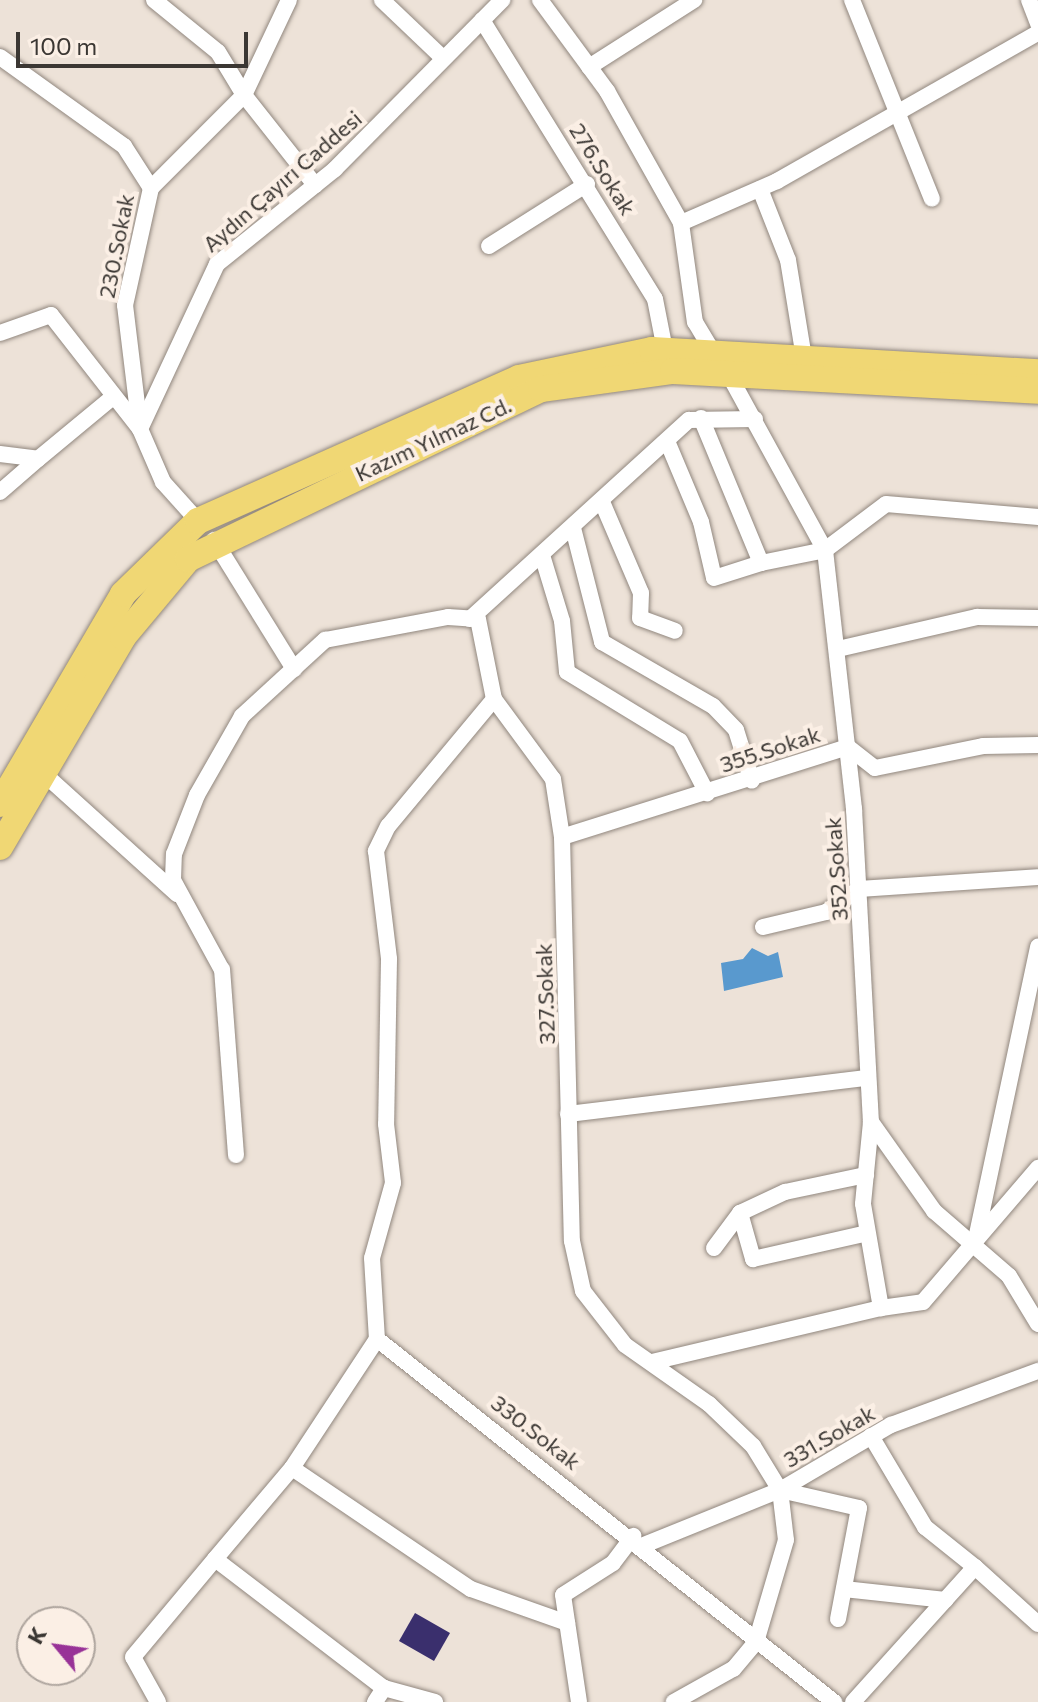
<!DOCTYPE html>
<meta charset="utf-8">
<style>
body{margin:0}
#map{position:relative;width:1038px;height:1702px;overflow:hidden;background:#ede2d8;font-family:Commissioner,sans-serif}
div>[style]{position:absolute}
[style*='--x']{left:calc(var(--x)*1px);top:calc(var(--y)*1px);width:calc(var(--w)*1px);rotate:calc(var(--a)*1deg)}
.water>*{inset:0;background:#5999ce}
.building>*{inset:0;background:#3a2f6d}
.roads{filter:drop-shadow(0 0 2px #91877e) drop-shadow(0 0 2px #91877e)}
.minor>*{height:16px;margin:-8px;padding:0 8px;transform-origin:8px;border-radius:8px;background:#fff}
.trunk>*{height:26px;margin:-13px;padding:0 13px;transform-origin:13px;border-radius:13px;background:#f0d774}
span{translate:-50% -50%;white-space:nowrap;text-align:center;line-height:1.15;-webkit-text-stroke:8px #fbefe5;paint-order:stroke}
.street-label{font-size:22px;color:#3b3733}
.north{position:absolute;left:16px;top:1606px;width:80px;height:80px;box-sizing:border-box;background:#fbefe5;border:2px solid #aea59e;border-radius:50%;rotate:299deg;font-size:22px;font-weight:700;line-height:32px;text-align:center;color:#3b3733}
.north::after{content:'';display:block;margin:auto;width:28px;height:36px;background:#983297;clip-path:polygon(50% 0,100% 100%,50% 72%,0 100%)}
.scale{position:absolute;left:16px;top:32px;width:232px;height:36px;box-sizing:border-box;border:4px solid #3b3733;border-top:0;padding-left:10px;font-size:24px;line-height:28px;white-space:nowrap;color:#3b3733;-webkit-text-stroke:6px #fbefe5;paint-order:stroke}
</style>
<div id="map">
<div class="water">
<i style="clip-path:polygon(752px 948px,768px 956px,778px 952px,783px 977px,724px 991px,721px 963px,743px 959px)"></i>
</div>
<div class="building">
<i style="clip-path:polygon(415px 1613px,450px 1633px,434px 1661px,399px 1641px)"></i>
</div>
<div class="roads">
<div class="minor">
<i style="--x:154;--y:0;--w:82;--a:39.1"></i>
<i style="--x:218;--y:52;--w:50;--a:58.8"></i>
<i style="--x:244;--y:95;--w:132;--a:135"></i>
<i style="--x:151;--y:188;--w:120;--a:102.5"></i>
<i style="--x:125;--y:305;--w:125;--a:83.1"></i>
<i style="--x:140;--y:429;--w:58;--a:66.5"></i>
<i style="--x:163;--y:482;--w:52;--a:48.1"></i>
<i style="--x:289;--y:0;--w:105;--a:115.3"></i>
<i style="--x:244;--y:95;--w:115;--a:51.7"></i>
<i style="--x:382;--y:0;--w:84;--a:43.6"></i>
<i style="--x:540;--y:0;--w:113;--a:53.6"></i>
<i style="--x:607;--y:91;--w:151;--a:60.7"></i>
<i style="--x:681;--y:223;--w:100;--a:82"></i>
<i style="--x:695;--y:322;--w:35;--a:59"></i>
<i style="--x:852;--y:0;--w:214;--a:68.1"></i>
<i style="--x:1029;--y:0;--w:26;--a:69"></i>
<i style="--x:482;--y:20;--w:328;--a:58.2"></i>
<i style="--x:655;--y:299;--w:52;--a:78.9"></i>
<i style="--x:0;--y:57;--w:153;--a:35.7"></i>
<i style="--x:124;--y:146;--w:50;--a:57.3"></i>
<i style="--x:589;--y:67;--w:125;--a:-32.5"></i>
<i style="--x:760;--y:189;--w:76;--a:68.5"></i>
<i style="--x:788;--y:260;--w:99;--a:80.7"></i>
<i style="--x:681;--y:223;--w:105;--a:-23.6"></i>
<i style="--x:777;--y:181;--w:300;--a:-29.6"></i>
<i style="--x:489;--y:246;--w:116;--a:-32.3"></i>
<i style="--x:0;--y:333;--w:54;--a:-19.4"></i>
<i style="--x:51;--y:315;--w:145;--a:52"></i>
<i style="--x:140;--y:429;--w:182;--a:-65"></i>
<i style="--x:217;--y:264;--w:151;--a:-38.8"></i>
<i style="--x:335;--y:169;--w:238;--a:-45.3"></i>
<i style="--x:729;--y:375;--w:200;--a:61.3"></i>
<i style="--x:825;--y:550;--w:261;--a:83.6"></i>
<i style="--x:854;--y:809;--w:313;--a:86.9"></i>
<i style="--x:871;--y:1122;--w:109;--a:54.7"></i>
<i style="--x:934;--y:1211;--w:99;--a:40.9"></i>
<i style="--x:1009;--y:1276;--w:56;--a:58.9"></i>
<i style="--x:701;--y:418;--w:157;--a:67.5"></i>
<i style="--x:761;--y:563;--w:65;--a:-11.5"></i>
<i style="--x:825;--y:550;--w:76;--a:-37"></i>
<i style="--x:886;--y:504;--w:153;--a:4.9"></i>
<i style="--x:667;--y:441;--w:88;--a:67.2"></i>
<i style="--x:701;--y:522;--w:57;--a:76.9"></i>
<i style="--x:714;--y:578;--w:49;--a:-17.7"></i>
<i style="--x:0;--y:454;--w:38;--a:7"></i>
<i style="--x:38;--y:459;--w:97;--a:-39.6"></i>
<i style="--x:0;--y:492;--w:50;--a:-41"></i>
<i style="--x:602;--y:502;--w:99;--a:66.8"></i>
<i style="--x:641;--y:593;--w:25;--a:92"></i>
<i style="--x:640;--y:618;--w:37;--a:20"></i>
<i style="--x:573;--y:528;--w:118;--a:75.7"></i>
<i style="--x:602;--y:642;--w:128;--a:30"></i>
<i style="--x:713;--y:706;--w:33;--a:46"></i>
<i style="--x:736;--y:730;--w:53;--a:72.6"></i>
<i style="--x:214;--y:540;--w:152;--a:58.2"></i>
<i style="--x:542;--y:555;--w:69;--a:73.1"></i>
<i style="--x:562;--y:621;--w:51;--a:84.4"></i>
<i style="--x:567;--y:672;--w:132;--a:31.4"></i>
<i style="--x:680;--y:741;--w:59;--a:62.6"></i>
<i style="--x:470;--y:619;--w:296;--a:-42.3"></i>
<i style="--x:689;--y:420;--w:66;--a:-0.9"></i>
<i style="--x:838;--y:649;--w:143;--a:-13"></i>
<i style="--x:977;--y:617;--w:61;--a:0.9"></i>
<i style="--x:494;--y:699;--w:165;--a:129.8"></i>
<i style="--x:388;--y:826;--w:28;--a:116"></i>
<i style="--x:376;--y:851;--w:109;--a:83.1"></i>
<i style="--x:389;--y:959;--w:165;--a:91"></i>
<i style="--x:386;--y:1124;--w:59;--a:83.2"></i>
<i style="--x:393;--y:1183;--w:78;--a:105.6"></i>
<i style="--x:372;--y:1258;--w:81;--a:86.5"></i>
<i style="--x:377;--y:1339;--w:584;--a:38.46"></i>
<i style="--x:43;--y:773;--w:181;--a:42.1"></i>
<i style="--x:562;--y:837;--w:300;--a:-17.5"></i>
<i style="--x:848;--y:747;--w:34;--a:38"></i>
<i style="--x:875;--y:768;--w:110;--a:-11.5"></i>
<i style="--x:983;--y:746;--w:55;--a:-1"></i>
<i style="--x:763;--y:927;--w:65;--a:-13.4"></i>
<i style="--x:826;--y:912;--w:40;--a:-34.9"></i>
<i style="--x:859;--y:889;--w:179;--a:-3.8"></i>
<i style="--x:568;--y:1114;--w:301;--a:-6.9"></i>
<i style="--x:871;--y:1122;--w:82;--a:95.6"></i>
<i style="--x:863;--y:1204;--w:106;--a:80.2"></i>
<i style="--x:881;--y:1308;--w:42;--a:-8.1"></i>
<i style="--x:923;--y:1302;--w:177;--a:-49.4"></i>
<i style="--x:236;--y:1155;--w:186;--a:-94.3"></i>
<i style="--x:222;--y:970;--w:102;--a:-118.6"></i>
<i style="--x:173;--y:880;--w:26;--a:-88"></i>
<i style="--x:174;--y:854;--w:63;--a:-68.7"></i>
<i style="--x:197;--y:795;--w:91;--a:-60.3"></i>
<i style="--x:242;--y:716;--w:113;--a:-42.5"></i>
<i style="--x:325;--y:640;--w:125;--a:-10.6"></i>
<i style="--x:448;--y:617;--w:30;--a:4"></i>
<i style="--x:478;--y:619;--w:82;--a:78.7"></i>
<i style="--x:494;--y:699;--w:99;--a:53.6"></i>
<i style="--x:553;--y:779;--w:59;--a:81.2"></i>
<i style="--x:562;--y:837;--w:404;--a:88.6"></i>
<i style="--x:572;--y:1241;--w:51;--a:77.6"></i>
<i style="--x:583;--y:1291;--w:68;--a:52.1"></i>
<i style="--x:625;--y:1345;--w:103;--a:35.1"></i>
<i style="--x:709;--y:1404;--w:61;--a:43.7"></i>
<i style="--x:753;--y:1446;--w:52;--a:58.5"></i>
<i style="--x:780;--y:1490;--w:50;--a:83.2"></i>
<i style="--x:786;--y:1540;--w:106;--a:106.4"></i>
<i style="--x:756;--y:1642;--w:35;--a:130"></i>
<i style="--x:733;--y:1669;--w:68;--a:150.8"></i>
<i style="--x:740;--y:1213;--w:48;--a:74.2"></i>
<i style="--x:753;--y:1259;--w:117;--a:-12.8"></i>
<i style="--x:976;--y:1239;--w:299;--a:-78"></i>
<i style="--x:714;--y:1248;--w:44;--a:-53.4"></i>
<i style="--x:740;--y:1213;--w:50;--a:-25"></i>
<i style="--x:785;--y:1192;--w:83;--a:-11.9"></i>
<i style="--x:377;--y:1339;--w:154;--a:123.4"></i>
<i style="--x:292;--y:1468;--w:216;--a:34.1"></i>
<i style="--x:471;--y:1589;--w:102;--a:19.5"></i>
<i style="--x:652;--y:1362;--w:235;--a:-13.3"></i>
<i style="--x:871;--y:1436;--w:106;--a:59.3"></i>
<i style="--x:925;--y:1527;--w:64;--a:38.7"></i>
<i style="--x:780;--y:1490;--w:81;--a:12.8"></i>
<i style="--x:859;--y:1508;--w:113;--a:100.7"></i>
<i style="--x:644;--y:1545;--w:147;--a:-22"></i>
<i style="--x:780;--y:1490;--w:129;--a:-30.4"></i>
<i style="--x:891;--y:1425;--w:157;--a:-20.2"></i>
<i style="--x:215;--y:1559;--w:119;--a:-49.8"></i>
<i style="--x:844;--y:1589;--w:102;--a:6.2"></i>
<i style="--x:158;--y:1702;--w:51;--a:-119.1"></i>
<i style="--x:133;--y:1657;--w:128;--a:-50.1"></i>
<i style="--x:215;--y:1559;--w:213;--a:37.4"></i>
<i style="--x:375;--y:1702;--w:17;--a:-57"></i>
<i style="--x:384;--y:1688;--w:53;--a:15.4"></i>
<i style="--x:579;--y:1702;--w:108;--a:-98.5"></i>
<i style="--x:563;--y:1595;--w:59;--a:-32.6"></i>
<i style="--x:613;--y:1563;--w:34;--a:-53"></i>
<i style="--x:853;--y:1702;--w:182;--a:-47.9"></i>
<i style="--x:975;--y:1567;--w:85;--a:42.1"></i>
</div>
<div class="trunk">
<i style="--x:0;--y:804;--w:243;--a:-59.6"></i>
<i style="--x:123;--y:594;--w:105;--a:-44.2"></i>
<i style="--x:198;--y:521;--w:351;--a:-24"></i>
<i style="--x:519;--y:378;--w:136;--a:-11.9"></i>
<i style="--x:652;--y:350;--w:387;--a:3.3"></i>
<i style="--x:0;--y:847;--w:243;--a:-59.6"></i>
<i style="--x:123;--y:637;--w:102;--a:-50.2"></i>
<i style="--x:188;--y:559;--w:392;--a:-25.7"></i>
<i style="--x:541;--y:389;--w:133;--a:-7.8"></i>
<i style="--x:673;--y:371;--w:366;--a:3.1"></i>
</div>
</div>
<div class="street-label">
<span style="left:603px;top:169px;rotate:58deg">276.Sokak</span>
<span style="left:282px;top:181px;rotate:-41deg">Aydın Çayırı Caddesi</span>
<span style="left:116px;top:246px;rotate:-79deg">230.Sokak</span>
<span style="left:433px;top:439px;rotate:-25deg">Kazım Yılmaz Cd.</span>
<span style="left:770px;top:749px;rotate:-18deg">355.Sokak</span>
<span style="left:836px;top:869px;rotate:-94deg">352.Sokak</span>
<span style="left:545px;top:994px;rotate:-92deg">327.Sokak</span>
<span style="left:536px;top:1432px;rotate:38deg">330.Sokak</span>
<span style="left:829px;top:1436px;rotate:-30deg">331.Sokak</span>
</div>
<div class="north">K</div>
<div class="scale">100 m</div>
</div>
